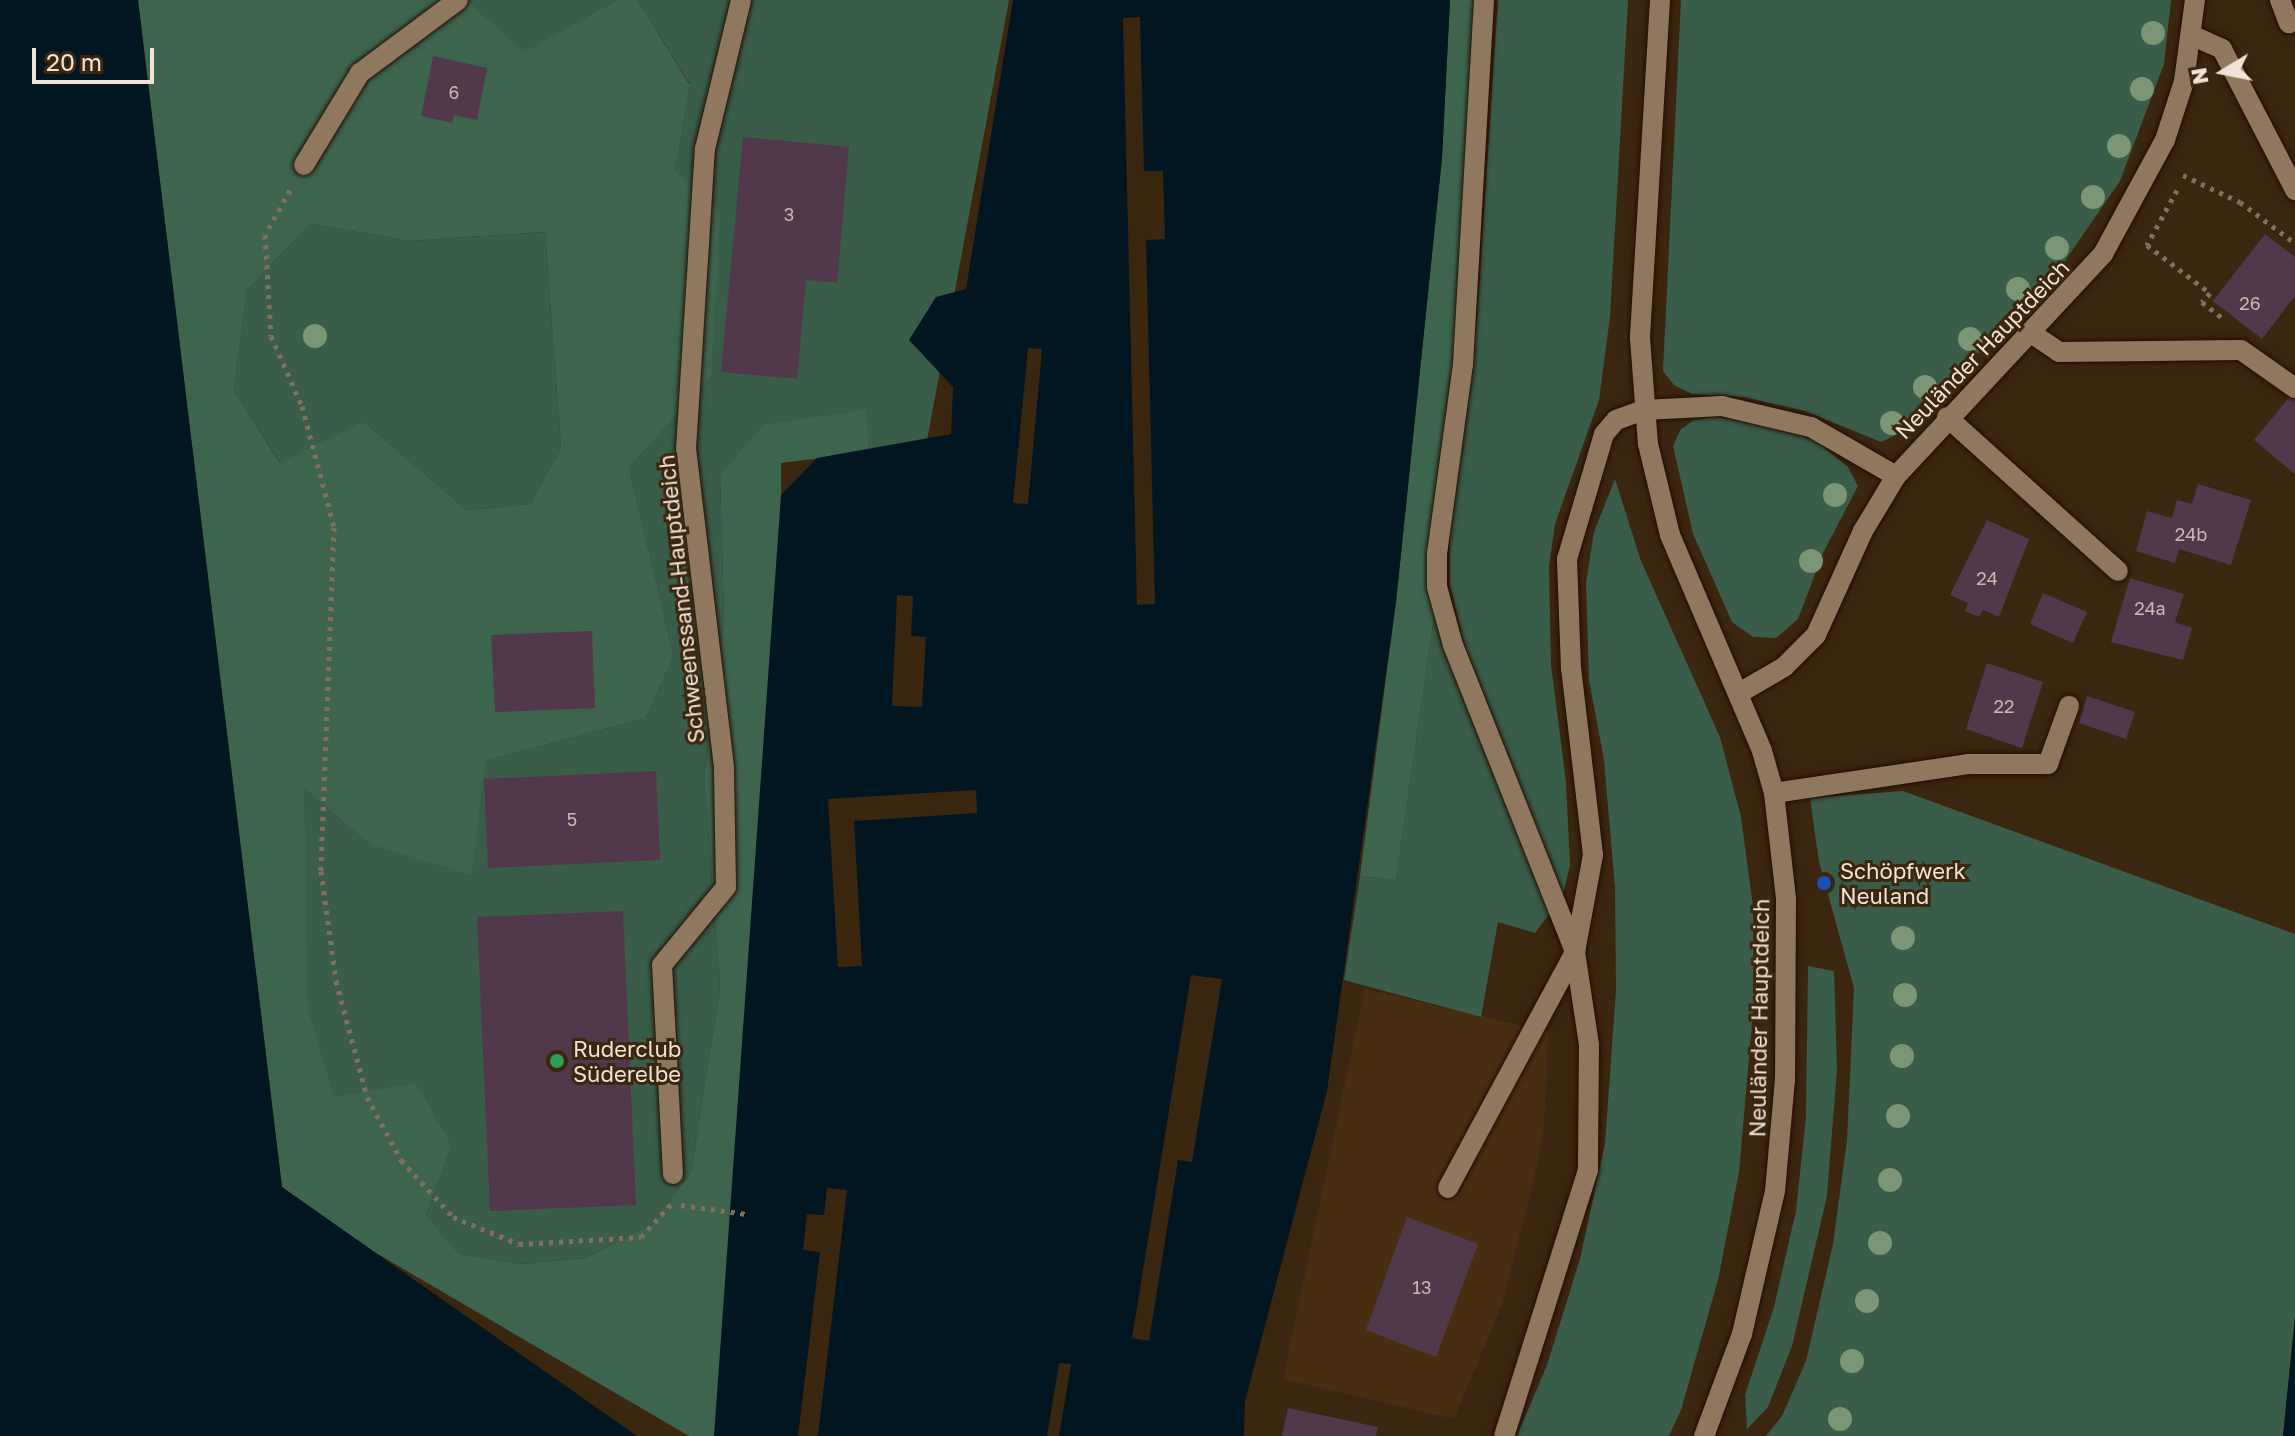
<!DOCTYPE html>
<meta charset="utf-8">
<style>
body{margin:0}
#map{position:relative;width:2295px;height:1436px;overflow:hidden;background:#3b2610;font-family:"Golos Text",sans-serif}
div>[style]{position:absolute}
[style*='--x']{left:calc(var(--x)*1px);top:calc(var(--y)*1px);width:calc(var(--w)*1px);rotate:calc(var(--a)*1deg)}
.built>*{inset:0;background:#482e11}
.green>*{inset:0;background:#395d48}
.forest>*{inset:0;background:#3d654d}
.water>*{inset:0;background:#021621}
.pier>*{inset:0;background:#3b2610}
.building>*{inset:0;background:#52384b}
.path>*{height:5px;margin-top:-2.5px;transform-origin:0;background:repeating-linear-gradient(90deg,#82705e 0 4px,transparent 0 10px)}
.roads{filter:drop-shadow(0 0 2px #210e00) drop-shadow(0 0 2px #210e00)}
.lane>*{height:20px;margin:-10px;padding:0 10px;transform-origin:10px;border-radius:10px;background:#90785f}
.street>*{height:20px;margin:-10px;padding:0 10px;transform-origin:10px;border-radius:10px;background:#90785f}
.secondary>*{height:20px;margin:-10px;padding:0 10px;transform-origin:10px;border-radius:10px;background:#90785f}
.trees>*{width:24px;height:24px;margin:-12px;border-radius:50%;background:#7a9675}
.dots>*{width:22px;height:22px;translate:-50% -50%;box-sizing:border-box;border:4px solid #3b2610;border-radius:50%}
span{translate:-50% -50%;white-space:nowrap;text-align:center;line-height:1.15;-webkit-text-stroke:6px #3b2610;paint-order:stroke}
.number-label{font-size:18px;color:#c9b8b3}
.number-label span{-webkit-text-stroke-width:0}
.street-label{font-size:22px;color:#f1e3d6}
.poi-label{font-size:22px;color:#f1e3d6}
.left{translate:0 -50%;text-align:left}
.north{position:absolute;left:2183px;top:32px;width:80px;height:80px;-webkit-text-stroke:6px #3b2610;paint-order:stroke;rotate:260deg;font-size:22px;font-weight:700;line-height:32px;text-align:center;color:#f1e3d6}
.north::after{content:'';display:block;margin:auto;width:28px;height:36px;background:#f1e3d6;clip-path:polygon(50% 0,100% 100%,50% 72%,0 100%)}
.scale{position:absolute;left:32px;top:48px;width:122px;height:36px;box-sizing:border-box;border:4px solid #f1e3d6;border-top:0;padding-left:10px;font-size:24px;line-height:28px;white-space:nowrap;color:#f1e3d6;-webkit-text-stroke:6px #3b2610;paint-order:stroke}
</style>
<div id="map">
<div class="built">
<i style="clip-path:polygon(1365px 989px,1548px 1032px,1544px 1130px,1530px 1196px,1502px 1304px,1454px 1419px,1283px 1379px)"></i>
</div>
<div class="green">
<i style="clip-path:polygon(467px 0,617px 0,524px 53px)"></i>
<i style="clip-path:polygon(638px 0,1009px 0,926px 446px,869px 452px,865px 411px,766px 424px,720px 474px,724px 617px,704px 777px,720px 987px,691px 1172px,654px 1223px,585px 1258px,520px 1264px,459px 1254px,426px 1215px,452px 1145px,416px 1084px,334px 1098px,308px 1007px,303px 787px,369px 844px,485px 761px,646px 718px,674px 656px,629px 468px,711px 377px,675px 171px,690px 84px)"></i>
<i style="clip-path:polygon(1498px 0,1628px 0,1610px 317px,1599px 400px,1555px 524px,1549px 566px,1551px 665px,1566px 782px,1570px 865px,1563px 894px,1464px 644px,1450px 584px,1450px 525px,1477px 321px)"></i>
<i style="clip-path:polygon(1681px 0,2171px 0,2164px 64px,2120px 181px,2056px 274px,1900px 433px,1881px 442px,1805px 411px,1744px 397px,1692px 394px,1674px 385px,1663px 371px)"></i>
<i style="clip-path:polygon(310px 224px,409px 241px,545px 232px,561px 448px,530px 504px,467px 510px,363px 421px,281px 464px,234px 390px,247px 290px)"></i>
<i style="clip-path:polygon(1712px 417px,1763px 422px,1816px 441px,1848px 467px,1858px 486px,1823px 553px,1798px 619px,1776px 638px,1753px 637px,1732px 622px,1693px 534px,1673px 446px,1681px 429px,1694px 420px)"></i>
<i style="clip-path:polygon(1615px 479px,1641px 561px,1720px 737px,1741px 817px,1753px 907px,1754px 1001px,1739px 1172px,1718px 1280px,1681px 1410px,1669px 1436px,1517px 1436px,1547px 1365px,1580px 1259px,1605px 1144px,1616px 990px,1615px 888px,1604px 760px,1589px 680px,1586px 583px,1594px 532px)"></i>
<i style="clip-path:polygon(1435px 611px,1550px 913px,1535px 933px,1498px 922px,1481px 1017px,1344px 980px,1360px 876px,1396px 880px)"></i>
<i style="clip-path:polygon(1903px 791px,2295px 934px,2295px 1317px,2283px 1436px,1766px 1436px,1782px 1416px,1806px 1361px,1833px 1244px,1847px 1140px,1854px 988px,1819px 862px,1810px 798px)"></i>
<i style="clip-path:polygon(1808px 966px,1834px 971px,1837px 1069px,1827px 1196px,1792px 1346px,1768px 1407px,1747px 1429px,1745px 1395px,1774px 1307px,1796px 1211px,1806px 1116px)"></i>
</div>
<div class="forest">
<i style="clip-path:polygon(evenodd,138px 0,467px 0,524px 52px,617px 0,638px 0,690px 85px,675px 171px,720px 213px,711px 377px,629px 468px,674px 656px,646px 718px,485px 761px,472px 875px,369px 844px,304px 788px,308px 1007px,334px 1097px,416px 1083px,452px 1145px,426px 1215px,459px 1254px,520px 1264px,585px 1258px,654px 1223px,691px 1172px,720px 987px,704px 777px,724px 617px,720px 474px,765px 424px,866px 410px,869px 452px,781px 463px,784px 815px,734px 1436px,689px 1436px,335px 1229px,282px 1187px,138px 0,310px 224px,409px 241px,545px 232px,561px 448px,530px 504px,467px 510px,363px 421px,280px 463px,234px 390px,247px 290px,310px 224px)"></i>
<i style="clip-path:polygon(1450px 0,1481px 0,1456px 336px,1436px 485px,1435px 611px,1396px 880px,1360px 876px,1396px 602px,1442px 158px)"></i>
</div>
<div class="water">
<i style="clip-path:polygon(0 0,138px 0,282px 1187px,637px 1436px,0 1436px)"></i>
<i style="clip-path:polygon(1013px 0,1450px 0,1442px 158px,1396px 602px,1327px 1091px,1245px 1401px,1244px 1436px,714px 1436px,781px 495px,817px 458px,951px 434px,953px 387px,909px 340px,936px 297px,966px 289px)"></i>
<i style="clip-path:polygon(2295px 1317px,2295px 1436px,2283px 1436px)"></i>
</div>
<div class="pier">
<i style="clip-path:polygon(1140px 17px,1144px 171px,1163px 171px,1165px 239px,1146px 240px,1155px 604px,1137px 605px,1123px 18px)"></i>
<i style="clip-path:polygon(1028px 348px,1042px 349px,1028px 504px,1013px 503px)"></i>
<i style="clip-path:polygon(897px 595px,913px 596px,911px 636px,926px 637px,922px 707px,892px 706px)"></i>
<i style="clip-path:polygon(976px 790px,977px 813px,854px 821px,862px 966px,838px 967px,828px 799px)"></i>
<i style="clip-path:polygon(1191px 975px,1222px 979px,1192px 1162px,1178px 1160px,1149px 1341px,1132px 1338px)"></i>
<i style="clip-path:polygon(827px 1188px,847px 1190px,818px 1436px,798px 1436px,820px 1252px,803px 1250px,807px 1214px,824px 1215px)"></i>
<i style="clip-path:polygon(1059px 1363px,1071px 1364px,1059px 1436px,1047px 1436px)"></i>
</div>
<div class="building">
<i style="clip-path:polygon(433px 56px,487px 68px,477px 120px,454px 115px,452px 123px,421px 116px)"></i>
<i style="clip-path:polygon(743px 137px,849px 147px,837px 283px,806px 280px,797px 379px,721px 372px)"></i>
<i style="clip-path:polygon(2265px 234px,2295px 257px,2295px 296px,2262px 339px,2213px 301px)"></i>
<i style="clip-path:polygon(2295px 390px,2295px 474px,2254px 440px)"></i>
<i style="clip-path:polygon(2198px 484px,2251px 500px,2231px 565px,2179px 549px,2175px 563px,2136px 551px,2147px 511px,2172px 518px,2177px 500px,2192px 504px)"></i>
<i style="clip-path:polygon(1987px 520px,2029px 539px,1999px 617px,1983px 610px,1979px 617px,1965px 611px,1968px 603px,1950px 595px)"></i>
<i style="clip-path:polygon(2130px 578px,2184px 594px,2175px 622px,2192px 628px,2183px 660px,2111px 642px)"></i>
<i style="clip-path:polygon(2043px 593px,2087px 612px,2073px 643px,2030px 624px)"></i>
<i style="clip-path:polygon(592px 631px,595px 708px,495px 712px,491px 635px)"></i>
<i style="clip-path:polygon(1987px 663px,2043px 682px,2022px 748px,1966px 729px)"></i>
<i style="clip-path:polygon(2087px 696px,2135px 712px,2126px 739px,2079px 723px)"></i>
<i style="clip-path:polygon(656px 771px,660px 860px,488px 868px,484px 779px)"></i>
<i style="clip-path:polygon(623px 911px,636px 1205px,490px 1211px,477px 917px)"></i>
<i style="clip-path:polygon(1407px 1217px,1478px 1244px,1436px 1357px,1366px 1330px)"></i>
<i style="clip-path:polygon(1288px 1408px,1378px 1427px,1376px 1436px,1282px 1436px)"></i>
</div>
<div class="path">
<i style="--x:2183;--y:175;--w:63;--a:25.3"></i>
<i style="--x:2240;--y:202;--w:69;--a:36.7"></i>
<i style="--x:290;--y:190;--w:51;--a:119.1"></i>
<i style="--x:265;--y:235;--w:101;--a:86.6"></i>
<i style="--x:271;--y:336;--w:77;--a:66.1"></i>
<i style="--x:302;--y:406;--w:125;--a:75.2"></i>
<i style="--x:334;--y:527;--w:344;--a:92.2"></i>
<i style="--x:321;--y:871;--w:111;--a:82.2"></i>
<i style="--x:336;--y:981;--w:120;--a:75"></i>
<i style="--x:367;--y:1097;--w:72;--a:61.6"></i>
<i style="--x:401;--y:1160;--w:77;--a:47.6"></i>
<i style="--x:453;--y:1217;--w:71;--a:22.2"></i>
<i style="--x:519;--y:1244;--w:122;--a:-3.3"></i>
<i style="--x:641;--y:1237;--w:46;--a:-47.6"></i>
<i style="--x:2177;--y:190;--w:63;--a:118.6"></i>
<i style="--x:2147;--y:245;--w:79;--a:37.3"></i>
<i style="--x:2210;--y:293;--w:12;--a:132"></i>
<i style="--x:2202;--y:302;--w:29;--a:38"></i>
<i style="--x:681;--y:1205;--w:66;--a:7.9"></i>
</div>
<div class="roads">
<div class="lane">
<i style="--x:1484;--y:0;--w:365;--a:93.3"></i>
<i style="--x:1463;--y:364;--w:191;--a:97.8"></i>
<i style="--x:1437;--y:553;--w:34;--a:90"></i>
<i style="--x:1437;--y:587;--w:60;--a:74.6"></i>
<i style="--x:1453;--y:645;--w:330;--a:68.3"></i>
<i style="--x:1575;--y:952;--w:94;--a:81.4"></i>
<i style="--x:1589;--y:1045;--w:125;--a:90.5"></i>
<i style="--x:1588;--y:1170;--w:279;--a:107.5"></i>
<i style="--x:2280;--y:0;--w:25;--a:69"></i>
<i style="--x:2191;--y:35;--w:34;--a:24"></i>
<i style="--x:2222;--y:49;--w:159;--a:62.6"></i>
<i style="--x:304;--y:165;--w:108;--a:-58.7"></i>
<i style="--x:360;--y:73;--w:122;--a:-36.7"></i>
<i style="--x:2031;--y:333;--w:34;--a:34"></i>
<i style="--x:2059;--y:352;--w:182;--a:-0.6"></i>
<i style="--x:2241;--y:350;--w:66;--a:35.1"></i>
<i style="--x:1947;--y:417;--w:230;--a:42"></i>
<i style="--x:1774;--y:793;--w:196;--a:-8.5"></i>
<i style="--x:1968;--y:764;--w:80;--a:0"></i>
<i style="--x:2048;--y:764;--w:62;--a:-70.1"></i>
<i style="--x:1448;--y:1188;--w:268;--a:-61.7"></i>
<i style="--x:1575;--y:952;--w:99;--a:-79.5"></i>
<i style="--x:1593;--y:855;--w:187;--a:-96.7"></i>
<i style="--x:1571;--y:669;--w:110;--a:-92.1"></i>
<i style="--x:1567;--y:559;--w:130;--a:-73.5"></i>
<i style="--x:1604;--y:434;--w:18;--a:-49"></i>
<i style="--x:1616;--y:420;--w:30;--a:-20"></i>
<i style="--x:1644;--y:410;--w:78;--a:-2.9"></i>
<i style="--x:1722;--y:406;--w:91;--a:13.3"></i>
<i style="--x:1811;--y:427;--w:98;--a:30"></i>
</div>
<div class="street">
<i style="--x:1741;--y:692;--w:50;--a:-30.2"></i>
<i style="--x:1784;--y:667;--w:45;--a:-45"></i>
<i style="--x:1816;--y:635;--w:114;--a:-65.7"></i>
<i style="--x:1863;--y:531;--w:64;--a:-59"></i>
<i style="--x:1896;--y:476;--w:304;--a:-47"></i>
<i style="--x:2103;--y:254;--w:130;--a:-61.5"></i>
<i style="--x:2165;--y:140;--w:62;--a:-72.1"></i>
<i style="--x:2184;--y:81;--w:82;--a:-82.3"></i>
<i style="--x:673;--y:1174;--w:209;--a:-93"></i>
<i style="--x:662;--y:965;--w:101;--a:-50.6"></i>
<i style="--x:726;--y:887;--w:120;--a:-91"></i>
<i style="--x:724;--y:767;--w:320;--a:-96.8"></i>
<i style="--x:686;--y:449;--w:301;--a:-86.4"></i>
<i style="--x:705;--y:149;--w:153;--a:-76.4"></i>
</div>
<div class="secondary">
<i style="--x:1660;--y:0;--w:339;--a:93.4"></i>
<i style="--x:1640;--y:338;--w:106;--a:85.7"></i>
<i style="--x:1648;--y:444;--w:94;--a:76.4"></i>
<i style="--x:1670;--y:535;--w:235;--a:66.9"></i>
<i style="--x:1762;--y:751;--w:44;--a:74.1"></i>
<i style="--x:1774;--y:793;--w:107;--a:83.5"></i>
<i style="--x:1786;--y:899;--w:180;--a:90.3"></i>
<i style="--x:1785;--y:1079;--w:112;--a:95.1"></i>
<i style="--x:1775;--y:1191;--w:147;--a:103"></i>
<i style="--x:1742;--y:1334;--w:109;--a:110.4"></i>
</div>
</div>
<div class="trees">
<i style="left:2153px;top:33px"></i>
<i style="left:2142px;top:89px"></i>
<i style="left:2119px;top:146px"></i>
<i style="left:2093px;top:197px"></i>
<i style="left:2057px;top:248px"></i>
<i style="left:2018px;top:289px"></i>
<i style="left:315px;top:336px"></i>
<i style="left:1970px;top:339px"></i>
<i style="left:1925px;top:387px"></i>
<i style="left:1892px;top:423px"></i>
<i style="left:1835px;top:495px"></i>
<i style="left:1811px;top:561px"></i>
<i style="left:1903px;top:938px"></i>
<i style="left:1905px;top:995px"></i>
<i style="left:1902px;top:1056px"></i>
<i style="left:1898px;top:1116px"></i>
<i style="left:1890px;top:1180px"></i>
<i style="left:1880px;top:1243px"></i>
<i style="left:1867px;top:1301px"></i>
<i style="left:1852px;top:1361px"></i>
<i style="left:1840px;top:1419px"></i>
</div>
<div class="dots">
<i style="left:1824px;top:883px;background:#1a4fb4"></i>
<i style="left:557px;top:1061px;background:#2e9e5b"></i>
</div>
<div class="number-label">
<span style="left:454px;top:92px">6</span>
<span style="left:789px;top:214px">3</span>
<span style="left:2250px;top:303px">26</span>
<span style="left:2191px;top:534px">24b</span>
<span style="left:1987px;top:578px">24</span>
<span style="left:2150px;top:608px">24a</span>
<span style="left:2004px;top:706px">22</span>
<span style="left:572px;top:819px">5</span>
<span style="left:1422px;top:1287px">13</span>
</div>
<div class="street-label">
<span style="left:1982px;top:349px;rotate:-46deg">Neuländer Hauptdeich</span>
<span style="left:681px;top:599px;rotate:-96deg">Schweenssand-Hauptdeich</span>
<span style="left:1759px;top:1018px;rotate:-89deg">Neuländer Hauptdeich</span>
</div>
<div class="poi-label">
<span class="left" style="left:1840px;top:883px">Schöpfwerk<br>Neuland</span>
<span class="left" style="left:573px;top:1061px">Ruderclub<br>Süderelbe</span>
</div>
<div class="north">N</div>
<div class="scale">20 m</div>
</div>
